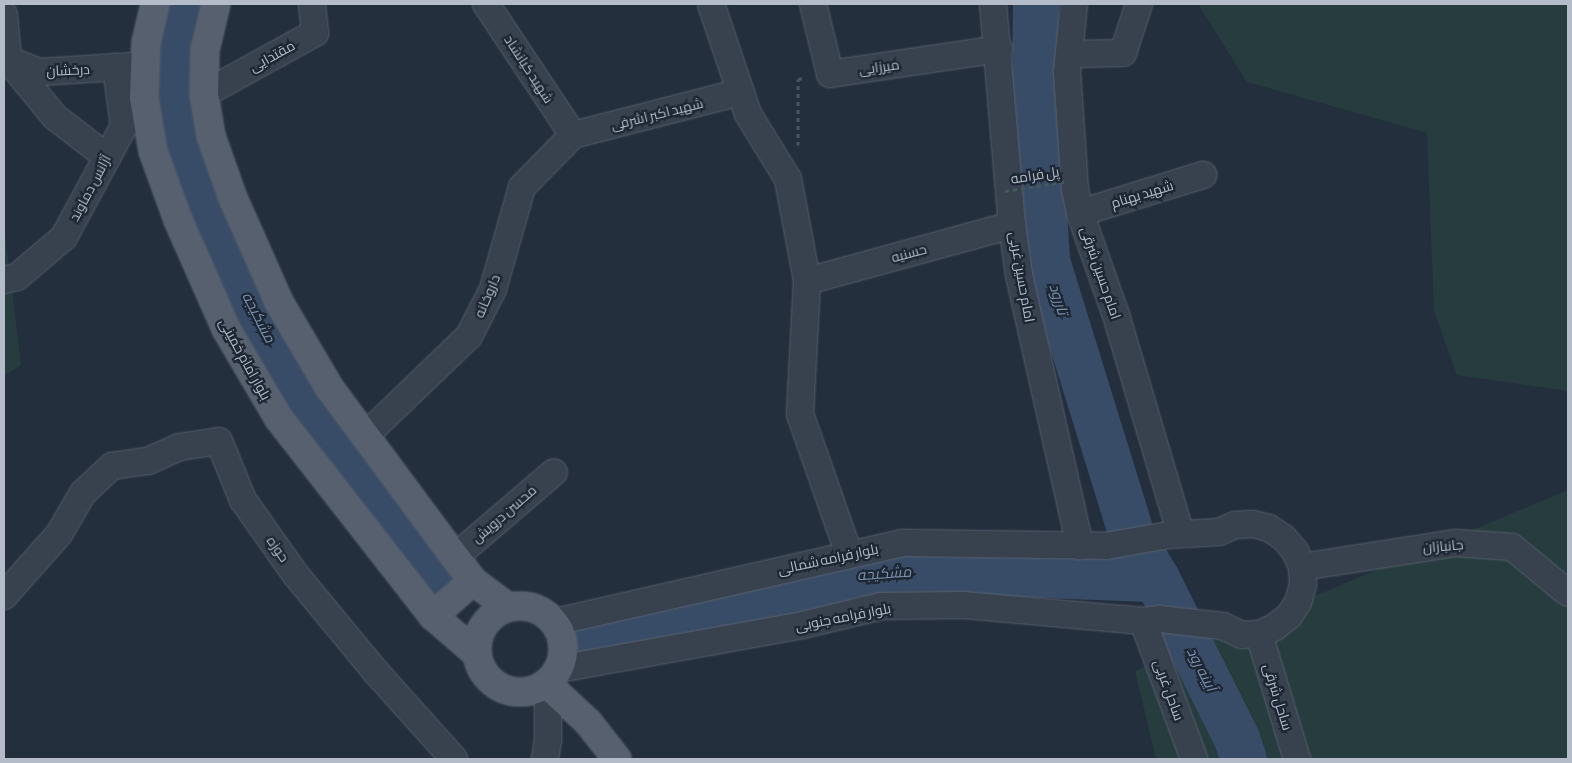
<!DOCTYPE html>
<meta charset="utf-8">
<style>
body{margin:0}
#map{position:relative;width:1572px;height:763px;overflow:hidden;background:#242f3e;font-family:"Asap Condensed",Cairo,sans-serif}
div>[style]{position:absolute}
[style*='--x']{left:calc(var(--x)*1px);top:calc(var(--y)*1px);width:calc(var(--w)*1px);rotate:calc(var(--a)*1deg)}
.green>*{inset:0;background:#263c3f}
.river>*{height:46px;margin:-23px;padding:0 23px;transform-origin:23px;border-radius:23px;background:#394c67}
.path>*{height:3px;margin-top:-1.5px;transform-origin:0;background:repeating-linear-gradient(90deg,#44595c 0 4px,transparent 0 8px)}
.roads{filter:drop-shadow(0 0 1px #565f6c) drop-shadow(0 0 1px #565f6c)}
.minor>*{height:26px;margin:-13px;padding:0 13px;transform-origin:13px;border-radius:13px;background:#38414e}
.major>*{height:28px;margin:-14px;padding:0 14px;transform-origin:14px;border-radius:14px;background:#56606e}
.major>.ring{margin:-14px;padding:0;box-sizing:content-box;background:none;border:28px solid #56606e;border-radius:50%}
.path-bridge>*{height:3px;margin-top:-1.5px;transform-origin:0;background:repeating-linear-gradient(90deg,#44595c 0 4px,transparent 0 8px)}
span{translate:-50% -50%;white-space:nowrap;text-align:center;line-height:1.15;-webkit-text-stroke:4.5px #1d2633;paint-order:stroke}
.street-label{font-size:14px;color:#b4bcc9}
.water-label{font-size:15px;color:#7c92b1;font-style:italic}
.frame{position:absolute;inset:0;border:5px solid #b4bcc9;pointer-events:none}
</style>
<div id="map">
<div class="green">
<i style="clip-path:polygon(1198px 4px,1568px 4px,1568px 391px,1457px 375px,1434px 311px,1427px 133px,1247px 82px)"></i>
<i style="clip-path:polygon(4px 225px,21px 365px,4px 376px)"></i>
<i style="clip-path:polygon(1568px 490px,1568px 759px,1156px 759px,1135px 671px)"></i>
</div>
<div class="river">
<i style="--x:188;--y:4;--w:44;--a:103.1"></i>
<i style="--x:178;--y:47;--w:48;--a:91.2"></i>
<i style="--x:177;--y:95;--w:49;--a:80.5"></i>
<i style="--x:185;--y:143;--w:69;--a:70.5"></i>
<i style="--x:208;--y:208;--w:116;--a:66.1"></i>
<i style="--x:255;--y:314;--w:102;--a:59.9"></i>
<i style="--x:306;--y:402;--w:234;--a:53.2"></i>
<i style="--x:1036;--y:4;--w:69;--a:90.8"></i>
<i style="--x:1035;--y:73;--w:188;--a:86.3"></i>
<i style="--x:1047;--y:261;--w:291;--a:72.8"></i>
<i style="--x:1133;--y:539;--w:47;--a:59"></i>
<i style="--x:1157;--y:579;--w:179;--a:63.4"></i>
<i style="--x:1237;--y:739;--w:21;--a:71"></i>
<i style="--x:588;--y:638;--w:203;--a:-12.3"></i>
<i style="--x:786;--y:595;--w:73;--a:-16.7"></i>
<i style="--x:856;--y:574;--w:51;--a:-4.5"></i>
<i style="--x:907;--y:570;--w:250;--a:2.1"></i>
</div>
<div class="path">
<i style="--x:798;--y:145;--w:66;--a:-90"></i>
<i style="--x:798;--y:79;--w:7;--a:-8"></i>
</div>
<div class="roads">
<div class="minor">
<i style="--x:486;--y:4;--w:157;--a:56.4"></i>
<i style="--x:711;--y:4;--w:116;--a:71.4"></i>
<i style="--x:748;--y:114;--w:76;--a:58.4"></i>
<i style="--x:788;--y:179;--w:104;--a:79.4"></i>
<i style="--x:807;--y:281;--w:133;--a:93"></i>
<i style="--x:800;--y:414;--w:148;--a:70.7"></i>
<i style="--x:813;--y:4;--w:72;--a:76.3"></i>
<i style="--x:830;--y:74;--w:171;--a:-8.4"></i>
<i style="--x:993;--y:4;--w:222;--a:85.1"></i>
<i style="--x:1012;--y:225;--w:50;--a:82"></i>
<i style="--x:1019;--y:275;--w:278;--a:77.3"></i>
<i style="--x:1074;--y:4;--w:68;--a:95.9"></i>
<i style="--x:1067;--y:72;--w:117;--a:86.1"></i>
<i style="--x:1075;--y:189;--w:25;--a:78"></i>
<i style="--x:1080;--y:213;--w:108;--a:70.6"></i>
<i style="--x:1116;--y:315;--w:228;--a:73.5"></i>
<i style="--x:4;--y:15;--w:45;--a:84.9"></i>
<i style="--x:8;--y:60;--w:34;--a:21"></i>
<i style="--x:40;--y:72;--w:95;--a:-3.6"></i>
<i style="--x:1070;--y:54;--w:53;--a:-1.1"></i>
<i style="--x:1123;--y:53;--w:52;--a:-71.9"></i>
<i style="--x:9;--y:61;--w:72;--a:50.6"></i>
<i style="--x:55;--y:117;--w:66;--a:37.6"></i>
<i style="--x:204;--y:94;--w:127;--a:-28.8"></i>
<i style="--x:315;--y:33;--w:29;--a:-96"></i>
<i style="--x:573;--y:135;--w:173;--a:-14.4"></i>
<i style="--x:1080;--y:213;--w:129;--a:-17.2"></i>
<i style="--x:4;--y:280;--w:13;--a:-13"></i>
<i style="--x:17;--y:277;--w:62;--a:-40.4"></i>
<i style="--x:64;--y:237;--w:126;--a:-61.6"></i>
<i style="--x:124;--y:126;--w:60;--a:-97.7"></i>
<i style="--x:807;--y:281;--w:213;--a:-15.3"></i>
<i style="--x:365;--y:436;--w:144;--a:-43.9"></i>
<i style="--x:469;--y:336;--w:53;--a:-62.9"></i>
<i style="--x:493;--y:289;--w:106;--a:-74.1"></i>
<i style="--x:522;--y:187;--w:73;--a:-45.6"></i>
<i style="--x:455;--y:557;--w:130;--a:-40.6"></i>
<i style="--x:1302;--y:567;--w:156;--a:-8.9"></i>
<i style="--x:1456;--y:543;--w:56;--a:4.1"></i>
<i style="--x:1512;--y:547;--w:72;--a:39.4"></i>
<i style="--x:4;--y:596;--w:83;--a:-48.4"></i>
<i style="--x:59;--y:534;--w:48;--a:-59.7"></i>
<i style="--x:83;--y:493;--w:40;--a:-43"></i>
<i style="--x:112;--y:466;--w:36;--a:-8"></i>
<i style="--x:148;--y:461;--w:34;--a:-24"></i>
<i style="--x:179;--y:447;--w:40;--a:-8.5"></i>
<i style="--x:219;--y:441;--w:64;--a:67.9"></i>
<i style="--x:243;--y:500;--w:92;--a:54.8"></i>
<i style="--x:296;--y:575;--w:126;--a:50.5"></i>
<i style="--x:376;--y:672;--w:117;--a:48.1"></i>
<i style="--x:1143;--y:621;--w:147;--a:69.7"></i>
<i style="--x:555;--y:622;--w:357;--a:-12.8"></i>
<i style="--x:903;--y:543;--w:203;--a:0.8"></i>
<i style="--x:1106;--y:546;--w:64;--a:-9.9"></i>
<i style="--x:1169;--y:535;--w:50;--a:-3.4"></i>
<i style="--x:1219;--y:532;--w:17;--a:-24"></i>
<i style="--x:1235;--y:525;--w:18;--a:-3"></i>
<i style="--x:1253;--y:524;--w:16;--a:14"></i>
<i style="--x:1269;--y:528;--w:18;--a:34"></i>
<i style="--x:1284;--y:538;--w:17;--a:50"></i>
<i style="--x:1295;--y:551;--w:17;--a:66"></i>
<i style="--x:1302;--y:567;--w:18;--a:87"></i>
<i style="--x:1303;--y:585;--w:18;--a:106"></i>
<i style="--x:1298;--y:602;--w:17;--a:123"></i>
<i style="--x:1289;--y:616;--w:18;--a:142"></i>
<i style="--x:1275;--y:627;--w:17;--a:156"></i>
<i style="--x:1259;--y:634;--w:17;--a:177"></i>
<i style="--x:1242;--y:635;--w:21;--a:-155"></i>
<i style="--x:1223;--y:626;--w:63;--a:-173.7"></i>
<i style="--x:1160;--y:619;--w:17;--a:173"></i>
<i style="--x:1143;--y:621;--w:179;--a:-174.9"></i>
<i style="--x:965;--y:605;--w:83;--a:179.3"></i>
<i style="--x:882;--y:606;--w:81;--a:166.5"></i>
<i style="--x:803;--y:625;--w:248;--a:169.8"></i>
<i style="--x:1259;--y:634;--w:131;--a:73.1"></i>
<i style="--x:545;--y:759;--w:18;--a:-81"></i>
<i style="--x:548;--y:741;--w:56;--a:-90"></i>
</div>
<div class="major">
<i style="--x:155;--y:4;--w:40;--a:103"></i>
<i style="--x:146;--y:43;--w:55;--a:92.1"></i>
<i style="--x:144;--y:98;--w:54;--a:80.4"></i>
<i style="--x:153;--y:151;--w:73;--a:70.1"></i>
<i style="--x:178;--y:220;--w:119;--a:66.2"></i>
<i style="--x:226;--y:329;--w:104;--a:59.5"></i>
<i style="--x:279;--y:419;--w:250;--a:52"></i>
<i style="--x:433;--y:616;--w:58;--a:40.8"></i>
<i style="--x:216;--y:4;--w:47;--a:103.4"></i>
<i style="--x:205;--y:50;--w:44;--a:91.3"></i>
<i style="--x:204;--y:94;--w:43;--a:80.5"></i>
<i style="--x:211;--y:136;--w:66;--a:70.5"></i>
<i style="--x:233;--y:198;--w:114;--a:66.1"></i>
<i style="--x:279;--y:302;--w:99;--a:59.5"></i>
<i style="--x:329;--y:387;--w:212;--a:53.5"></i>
<i style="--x:455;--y:557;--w:30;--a:53"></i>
<i style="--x:473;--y:581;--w:44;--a:36.6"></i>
<i class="ring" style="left:477px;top:606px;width:58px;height:58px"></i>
<i style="--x:433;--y:616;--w:53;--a:-41.2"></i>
<i style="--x:548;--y:685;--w:54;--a:42.8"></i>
<i style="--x:588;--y:722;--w:47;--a:51.9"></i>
</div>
</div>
<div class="path-bridge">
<i style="--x:1005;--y:191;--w:64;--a:-9"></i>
</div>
<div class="street-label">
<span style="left:272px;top:56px;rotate:-29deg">مقتدایی</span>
<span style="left:879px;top:67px;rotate:-8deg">میرزایی</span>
<span style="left:529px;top:69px;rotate:57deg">شهید کیانشاد</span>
<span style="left:68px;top:70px;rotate:-3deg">درخشان</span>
<span style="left:657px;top:114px;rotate:-14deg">شهید اکبر اشرفی</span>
<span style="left:1035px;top:175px;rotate:-9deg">پل فرامه</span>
<span style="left:90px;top:188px;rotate:-62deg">آژانس دماوند</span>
<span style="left:1142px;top:194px;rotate:-17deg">شهید بهنام</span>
<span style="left:909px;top:253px;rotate:-15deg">حسنیه</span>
<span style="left:1101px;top:273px;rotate:71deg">امام حسین شرقی</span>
<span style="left:1022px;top:277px;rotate:80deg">امام حسین غربی</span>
<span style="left:487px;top:296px;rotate:-67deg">داروخانه</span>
<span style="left:245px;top:359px;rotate:61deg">بلوار امام خمینی</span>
<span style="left:504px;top:514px;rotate:-41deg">محسن درویش</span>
<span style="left:1443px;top:546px;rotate:-5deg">جانبازان</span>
<span style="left:278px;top:549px;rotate:55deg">حوزه</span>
<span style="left:828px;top:559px;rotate:-12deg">بلوار فرامه شمالی</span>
<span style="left:843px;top:617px;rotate:-11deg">بلوار فرامه جنوبی</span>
<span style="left:1169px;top:690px;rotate:70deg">ساحل غربی</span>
<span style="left:1278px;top:697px;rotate:73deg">ساحل شرقی</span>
</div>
<div class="water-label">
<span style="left:1059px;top:299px;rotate:73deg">تاررود</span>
<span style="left:259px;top:317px;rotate:63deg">مشکیجه</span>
<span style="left:884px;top:573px;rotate:-4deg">مشکیجه</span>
<span style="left:1202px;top:669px;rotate:63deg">آیینه رود</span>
</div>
<div class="frame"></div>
</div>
